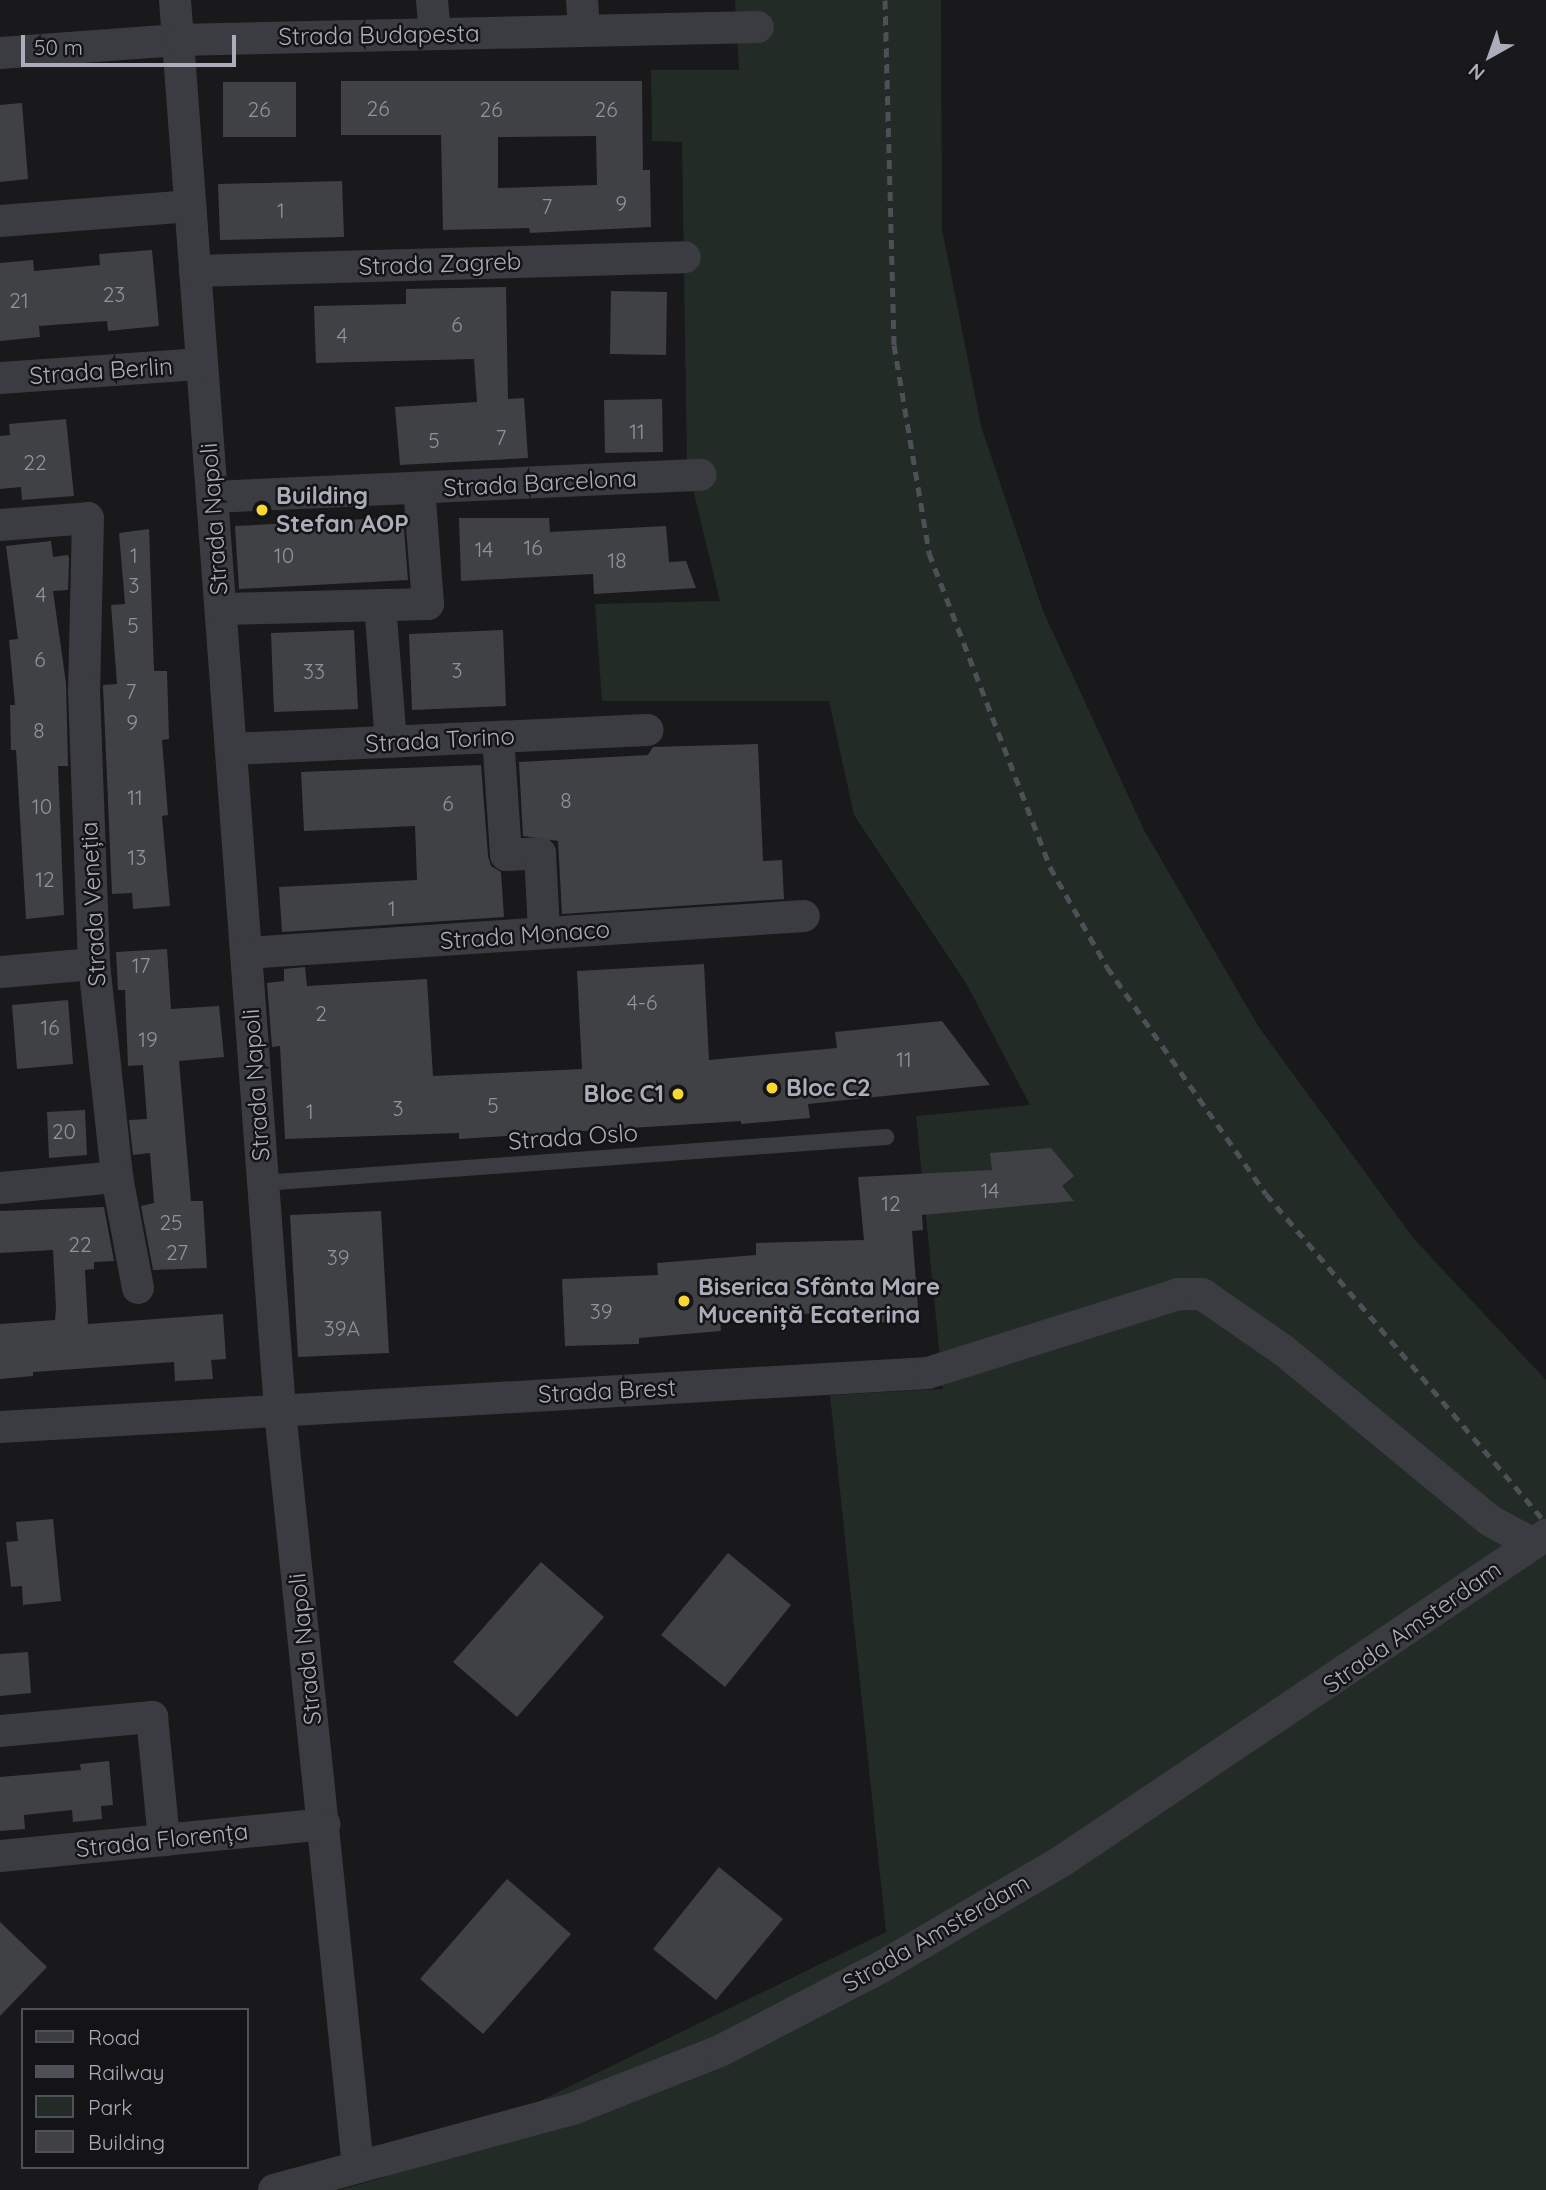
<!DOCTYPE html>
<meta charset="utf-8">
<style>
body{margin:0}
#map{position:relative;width:1546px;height:2190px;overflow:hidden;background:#19191b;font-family:Quicksand,sans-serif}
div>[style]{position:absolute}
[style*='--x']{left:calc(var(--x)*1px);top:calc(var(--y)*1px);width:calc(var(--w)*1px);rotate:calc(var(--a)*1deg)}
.green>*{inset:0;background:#222b25}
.building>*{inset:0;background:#404145}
.service>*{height:16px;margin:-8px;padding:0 8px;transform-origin:8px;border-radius:8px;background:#3b3b42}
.minor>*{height:32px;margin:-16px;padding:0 16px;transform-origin:16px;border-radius:16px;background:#3b3b42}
.rail>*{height:5px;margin-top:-2.5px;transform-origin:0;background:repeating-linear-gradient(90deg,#4e4f57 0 9px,transparent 0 16px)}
.dots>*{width:19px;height:19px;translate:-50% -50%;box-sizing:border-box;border:4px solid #141416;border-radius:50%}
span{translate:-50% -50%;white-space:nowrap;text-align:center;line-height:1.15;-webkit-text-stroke:5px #141416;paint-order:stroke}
.number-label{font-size:21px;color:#90929e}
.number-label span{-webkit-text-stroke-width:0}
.street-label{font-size:24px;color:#abadbb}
.poi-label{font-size:24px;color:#abadbb;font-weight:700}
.left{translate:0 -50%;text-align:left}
.right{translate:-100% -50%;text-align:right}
.legend{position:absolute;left:21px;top:2008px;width:228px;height:161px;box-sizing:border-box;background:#141416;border:2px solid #505158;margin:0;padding:9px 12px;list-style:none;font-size:21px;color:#abadbb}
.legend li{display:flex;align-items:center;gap:14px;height:35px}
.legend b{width:35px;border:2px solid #505158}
.north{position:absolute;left:1455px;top:21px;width:70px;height:70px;-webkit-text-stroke:5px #141416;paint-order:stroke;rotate:220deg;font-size:19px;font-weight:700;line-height:28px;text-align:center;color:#abadbb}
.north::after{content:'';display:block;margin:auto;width:24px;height:32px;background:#abadbb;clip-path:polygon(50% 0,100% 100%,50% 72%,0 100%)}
.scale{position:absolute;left:21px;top:35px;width:215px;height:32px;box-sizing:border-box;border:4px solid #abadbb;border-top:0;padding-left:9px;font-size:21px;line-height:24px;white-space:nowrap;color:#abadbb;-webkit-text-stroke:5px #141416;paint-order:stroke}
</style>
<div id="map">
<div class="green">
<i style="clip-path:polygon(735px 0,941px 0,942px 229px,981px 426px,1043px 611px,1144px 830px,1258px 1026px,1414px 1239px,1546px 1380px,1546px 2190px,339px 2190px,382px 2178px,886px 1932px,830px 1395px,943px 1389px,916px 1116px,1030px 1105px,966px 983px,854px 815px,829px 701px,602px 701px,595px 604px,720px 601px,687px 464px,682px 142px,652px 141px,651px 70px,739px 70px)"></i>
</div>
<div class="building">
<i style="clip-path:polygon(evenodd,341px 81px,642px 81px,643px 170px,650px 170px,651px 227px,530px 233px,529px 228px,443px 230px,441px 135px,341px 135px,341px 81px,596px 136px,597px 185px,498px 188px,498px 137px,596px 136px)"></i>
<i style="clip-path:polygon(223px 82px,296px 82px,296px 137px,223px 137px)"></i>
<i style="clip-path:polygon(22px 103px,28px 179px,0 182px,0 105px)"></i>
<i style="clip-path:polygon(342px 181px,344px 237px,220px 240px,218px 184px)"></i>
<i style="clip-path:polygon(152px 250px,159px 326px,108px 331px,107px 321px,39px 326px,40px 337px,0 341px,0 263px,33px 260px,34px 271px,100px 265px,99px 254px)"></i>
<i style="clip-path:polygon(506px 287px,508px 399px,524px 398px,528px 458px,400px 465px,395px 407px,477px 402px,474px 359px,316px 363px,314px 306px,406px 304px,406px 289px)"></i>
<i style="clip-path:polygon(611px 291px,667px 292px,666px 355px,610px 354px)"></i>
<i style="clip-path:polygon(662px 399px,663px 452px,605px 453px,604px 400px)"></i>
<i style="clip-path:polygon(66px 419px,74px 496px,22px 500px,21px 487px,0 489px,0 436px,10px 435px,9px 424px)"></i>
<i style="clip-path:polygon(403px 517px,408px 580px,239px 589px,235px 526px)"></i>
<i style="clip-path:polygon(459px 518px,549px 518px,550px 532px,666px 526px,669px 562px,686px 561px,696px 588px,594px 594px,593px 574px,461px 581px)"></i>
<i style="clip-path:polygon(149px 529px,154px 671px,167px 671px,169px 739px,162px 740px,168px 815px,162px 816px,170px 906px,133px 909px,132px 893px,112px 894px,103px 685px,117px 684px,111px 605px,125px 604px,119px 533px)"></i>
<i style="clip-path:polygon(51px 541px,53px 557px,68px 555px,69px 559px,68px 590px,53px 591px,66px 683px,68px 766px,58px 766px,64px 915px,26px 919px,16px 750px,11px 750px,10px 705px,15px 705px,9px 640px,18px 639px,6px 546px)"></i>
<i style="clip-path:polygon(354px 630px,358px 709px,274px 712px,271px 633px)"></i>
<i style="clip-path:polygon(503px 630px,506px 706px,412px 710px,409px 634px)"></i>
<i style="clip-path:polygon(758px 744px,763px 861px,782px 860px,784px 899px,562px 914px,558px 841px,523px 836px,519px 762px,648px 755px,653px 747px)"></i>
<i style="clip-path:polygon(481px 765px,488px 856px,491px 866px,501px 872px,504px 917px,282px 932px,279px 887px,417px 880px,415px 826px,304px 831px,301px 772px)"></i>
<i style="clip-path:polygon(167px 949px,171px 1009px,219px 1006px,224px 1057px,179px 1061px,191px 1201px,203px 1201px,207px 1268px,153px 1270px,141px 1206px,154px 1203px,150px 1153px,133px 1155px,129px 1120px,147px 1119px,143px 1065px,128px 1066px,125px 990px,118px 990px,116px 952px)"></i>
<i style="clip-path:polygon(704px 964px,709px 1060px,837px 1048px,835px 1032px,942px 1021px,990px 1085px,808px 1104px,810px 1118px,741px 1124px,741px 1121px,459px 1139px,459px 1133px,285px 1139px,280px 1046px,272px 1047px,267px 983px,284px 981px,284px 969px,305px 967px,307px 986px,427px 979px,433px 1076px,582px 1069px,577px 971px)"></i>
<i style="clip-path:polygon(68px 1000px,73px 1064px,17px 1069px,12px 1005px)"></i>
<i style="clip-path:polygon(85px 1110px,87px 1155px,49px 1158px,47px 1112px)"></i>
<i style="clip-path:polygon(1051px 1148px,1074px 1176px,1062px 1186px,1074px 1201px,922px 1215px,923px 1230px,912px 1231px,919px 1320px,856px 1324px,855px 1312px,720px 1317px,721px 1331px,639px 1338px,639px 1344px,565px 1346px,562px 1279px,658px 1275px,657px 1263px,756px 1255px,756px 1243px,864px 1240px,858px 1177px,992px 1170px,990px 1153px)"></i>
<i style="clip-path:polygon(104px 1207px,114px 1261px,94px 1262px,94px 1269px,85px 1270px,88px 1324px,223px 1314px,226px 1359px,211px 1360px,213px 1379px,175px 1381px,174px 1362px,33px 1372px,33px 1376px,0 1379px,0 1324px,55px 1320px,56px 1308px,53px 1250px,0 1253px,0 1211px)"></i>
<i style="clip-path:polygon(381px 1211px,389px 1353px,298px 1357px,290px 1215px)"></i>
<i style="clip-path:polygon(53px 1519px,61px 1601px,23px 1605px,22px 1586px,11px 1587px,6px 1542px,18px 1541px,16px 1522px)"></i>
<i style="clip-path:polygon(728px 1553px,791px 1605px,725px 1687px,661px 1635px)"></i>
<i style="clip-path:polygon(541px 1562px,604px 1617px,517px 1717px,453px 1662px)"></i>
<i style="clip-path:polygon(28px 1652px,31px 1693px,0 1696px,0 1654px)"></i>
<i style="clip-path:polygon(109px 1761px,113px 1805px,101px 1806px,102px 1819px,73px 1822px,72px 1810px,24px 1815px,25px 1829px,0 1831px,0 1777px,81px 1770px,80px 1764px)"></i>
<i style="clip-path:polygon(719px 1867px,783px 1919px,716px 2000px,653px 1949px)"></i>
<i style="clip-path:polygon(507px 1879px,571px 1934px,483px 2034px,420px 1979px)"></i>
<i style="clip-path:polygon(0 1922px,47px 1967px,0 2016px)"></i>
</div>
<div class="service">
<i style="--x:263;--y:1183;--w:625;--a:-4.22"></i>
</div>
<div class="minor">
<i style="--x:175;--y:0;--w:1415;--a:85.74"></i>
<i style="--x:280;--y:1411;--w:760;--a:84.11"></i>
<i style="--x:432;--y:0;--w:34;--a:85"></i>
<i style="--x:582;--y:0;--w:30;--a:86"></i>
<i style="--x:0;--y:53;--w:178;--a:-4.2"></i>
<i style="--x:178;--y:40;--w:580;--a:-1.28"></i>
<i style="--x:0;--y:221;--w:191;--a:-4.5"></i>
<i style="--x:195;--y:271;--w:490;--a:-1.6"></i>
<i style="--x:0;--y:378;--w:202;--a:-4"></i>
<i style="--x:212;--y:497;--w:489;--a:-2.6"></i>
<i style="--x:0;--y:525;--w:88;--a:-4.5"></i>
<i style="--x:88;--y:518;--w:173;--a:91.3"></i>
<i style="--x:84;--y:691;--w:273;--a:87.9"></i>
<i style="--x:94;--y:964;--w:214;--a:83.8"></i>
<i style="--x:117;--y:1177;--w:113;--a:79.3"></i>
<i style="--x:380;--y:605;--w:137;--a:85.4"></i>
<i style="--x:221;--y:609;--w:207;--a:-1.4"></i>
<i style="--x:428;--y:604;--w:116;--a:-94.4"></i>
<i style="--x:498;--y:737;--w:118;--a:86.1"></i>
<i style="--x:506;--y:855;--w:34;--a:-3"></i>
<i style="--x:540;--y:853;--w:80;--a:87.1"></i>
<i style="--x:231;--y:749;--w:417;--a:-2.6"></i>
<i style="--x:246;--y:953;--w:559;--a:-3.79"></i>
<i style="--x:0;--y:972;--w:94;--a:-4.9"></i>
<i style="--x:0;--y:1188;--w:118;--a:-5.4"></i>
<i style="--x:0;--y:1427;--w:930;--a:-3.33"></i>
<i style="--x:928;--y:1373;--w:262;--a:-17.5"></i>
<i style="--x:1178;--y:1294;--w:24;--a:0"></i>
<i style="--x:1202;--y:1294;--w:98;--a:34.7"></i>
<i style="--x:1283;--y:1350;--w:267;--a:39.5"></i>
<i style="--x:1489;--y:1520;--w:50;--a:28.6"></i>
<i style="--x:0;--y:1731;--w:153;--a:-5.3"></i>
<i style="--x:152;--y:1717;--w:124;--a:84.4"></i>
<i style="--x:0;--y:1856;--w:326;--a:-5.6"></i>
<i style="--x:274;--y:2190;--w:312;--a:-15.2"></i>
<i style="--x:575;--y:2108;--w:156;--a:-21.5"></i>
<i style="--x:720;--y:2051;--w:184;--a:-27.5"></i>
<i style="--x:883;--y:1966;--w:208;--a:-30.4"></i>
<i style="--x:1062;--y:1861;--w:584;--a:-33.96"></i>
</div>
<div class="rail">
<i style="--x:885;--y:0;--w:345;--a:88.5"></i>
<i style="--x:894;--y:345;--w:211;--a:80.4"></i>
<i style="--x:929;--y:553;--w:337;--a:68.9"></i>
<i style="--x:1050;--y:867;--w:115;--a:60.3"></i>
<i style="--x:1107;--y:967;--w:277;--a:55"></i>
<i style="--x:1266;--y:1194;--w:432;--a:49.6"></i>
</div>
<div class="dots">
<i style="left:262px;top:510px;background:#fad732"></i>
<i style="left:772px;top:1088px;background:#fad732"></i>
<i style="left:678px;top:1094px;background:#fad732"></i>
<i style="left:684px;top:1301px;background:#fad732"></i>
</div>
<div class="number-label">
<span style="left:378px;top:108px">26</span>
<span style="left:259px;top:109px">26</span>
<span style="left:491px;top:109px">26</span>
<span style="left:606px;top:109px">26</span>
<span style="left:621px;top:203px">9</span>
<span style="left:547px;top:206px">7</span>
<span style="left:281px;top:210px">1</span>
<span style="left:114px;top:294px">23</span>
<span style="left:19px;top:300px">21</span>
<span style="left:457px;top:324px">6</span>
<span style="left:342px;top:335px">4</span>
<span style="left:637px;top:431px">11</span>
<span style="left:501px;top:437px">7</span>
<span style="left:434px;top:440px">5</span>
<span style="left:35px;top:462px">22</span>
<span style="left:533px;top:547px">16</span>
<span style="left:484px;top:549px">14</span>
<span style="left:134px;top:555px">1</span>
<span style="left:284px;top:555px">10</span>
<span style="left:617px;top:560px">18</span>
<span style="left:134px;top:585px">3</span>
<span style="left:41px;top:594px">4</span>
<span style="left:133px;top:625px">5</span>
<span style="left:40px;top:659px">6</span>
<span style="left:457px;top:670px">3</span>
<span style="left:314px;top:671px">33</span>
<span style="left:131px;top:691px">7</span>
<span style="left:132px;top:722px">9</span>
<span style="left:39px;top:730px">8</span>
<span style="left:135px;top:797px">11</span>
<span style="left:566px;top:800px">8</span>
<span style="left:448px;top:803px">6</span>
<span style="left:42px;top:806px">10</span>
<span style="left:137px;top:857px">13</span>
<span style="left:45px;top:879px">12</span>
<span style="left:392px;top:908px">1</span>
<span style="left:141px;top:965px">17</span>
<span style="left:642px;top:1002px">4-6</span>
<span style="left:321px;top:1013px">2</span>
<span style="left:50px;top:1027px">16</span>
<span style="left:148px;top:1039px">19</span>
<span style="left:904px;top:1059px">11</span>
<span style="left:493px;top:1105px">5</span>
<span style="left:398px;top:1108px">3</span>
<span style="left:310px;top:1111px">1</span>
<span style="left:64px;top:1131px">20</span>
<span style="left:990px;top:1190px">14</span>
<span style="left:891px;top:1203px">12</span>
<span style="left:171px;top:1222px">25</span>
<span style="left:80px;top:1244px">22</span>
<span style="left:177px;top:1252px">27</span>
<span style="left:338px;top:1257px">39</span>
<span style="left:601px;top:1311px">39</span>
<span style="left:342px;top:1328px">39A</span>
</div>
<div class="street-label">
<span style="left:379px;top:35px;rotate:-1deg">Strada Budapesta</span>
<span style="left:440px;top:264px;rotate:-2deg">Strada Zagreb</span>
<span style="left:101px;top:371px;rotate:-4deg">Strada Berlin</span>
<span style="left:540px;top:483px;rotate:-3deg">Strada Barcelona</span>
<span style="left:214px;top:519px;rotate:-94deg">Strada Napoli</span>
<span style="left:440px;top:740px;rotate:-3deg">Strada Torino</span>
<span style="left:93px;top:904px;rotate:-93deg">Strada Veneția</span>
<span style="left:525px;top:935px;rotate:-4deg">Strada Monaco</span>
<span style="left:256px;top:1085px;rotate:-94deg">Strada Napoli</span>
<span style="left:573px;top:1137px;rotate:-4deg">Strada Oslo</span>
<span style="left:607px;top:1391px;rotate:-3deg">Strada Brest</span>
<span style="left:1412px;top:1627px;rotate:-35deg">Strada Amsterdam</span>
<span style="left:305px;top:1649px;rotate:-96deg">Strada Napoli</span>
<span style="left:162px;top:1840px;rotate:-6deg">Strada Florența</span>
<span style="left:936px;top:1933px;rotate:-30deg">Strada Amsterdam</span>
</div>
<div class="poi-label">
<span class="left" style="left:276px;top:510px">Building<br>Stefan AOP</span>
<span class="left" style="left:786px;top:1088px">Bloc C2</span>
<span class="right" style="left:664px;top:1094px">Bloc C1</span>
<span class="left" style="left:698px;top:1301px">Biserica Sfânta Mare<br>Muceniță Ecaterina</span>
</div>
<ul class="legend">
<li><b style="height:9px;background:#3b3b42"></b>Road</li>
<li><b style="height:9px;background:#4e4f57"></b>Railway</li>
<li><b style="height:19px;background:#222b25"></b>Park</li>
<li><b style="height:19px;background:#404145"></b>Building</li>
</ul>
<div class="north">N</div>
<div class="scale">50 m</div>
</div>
